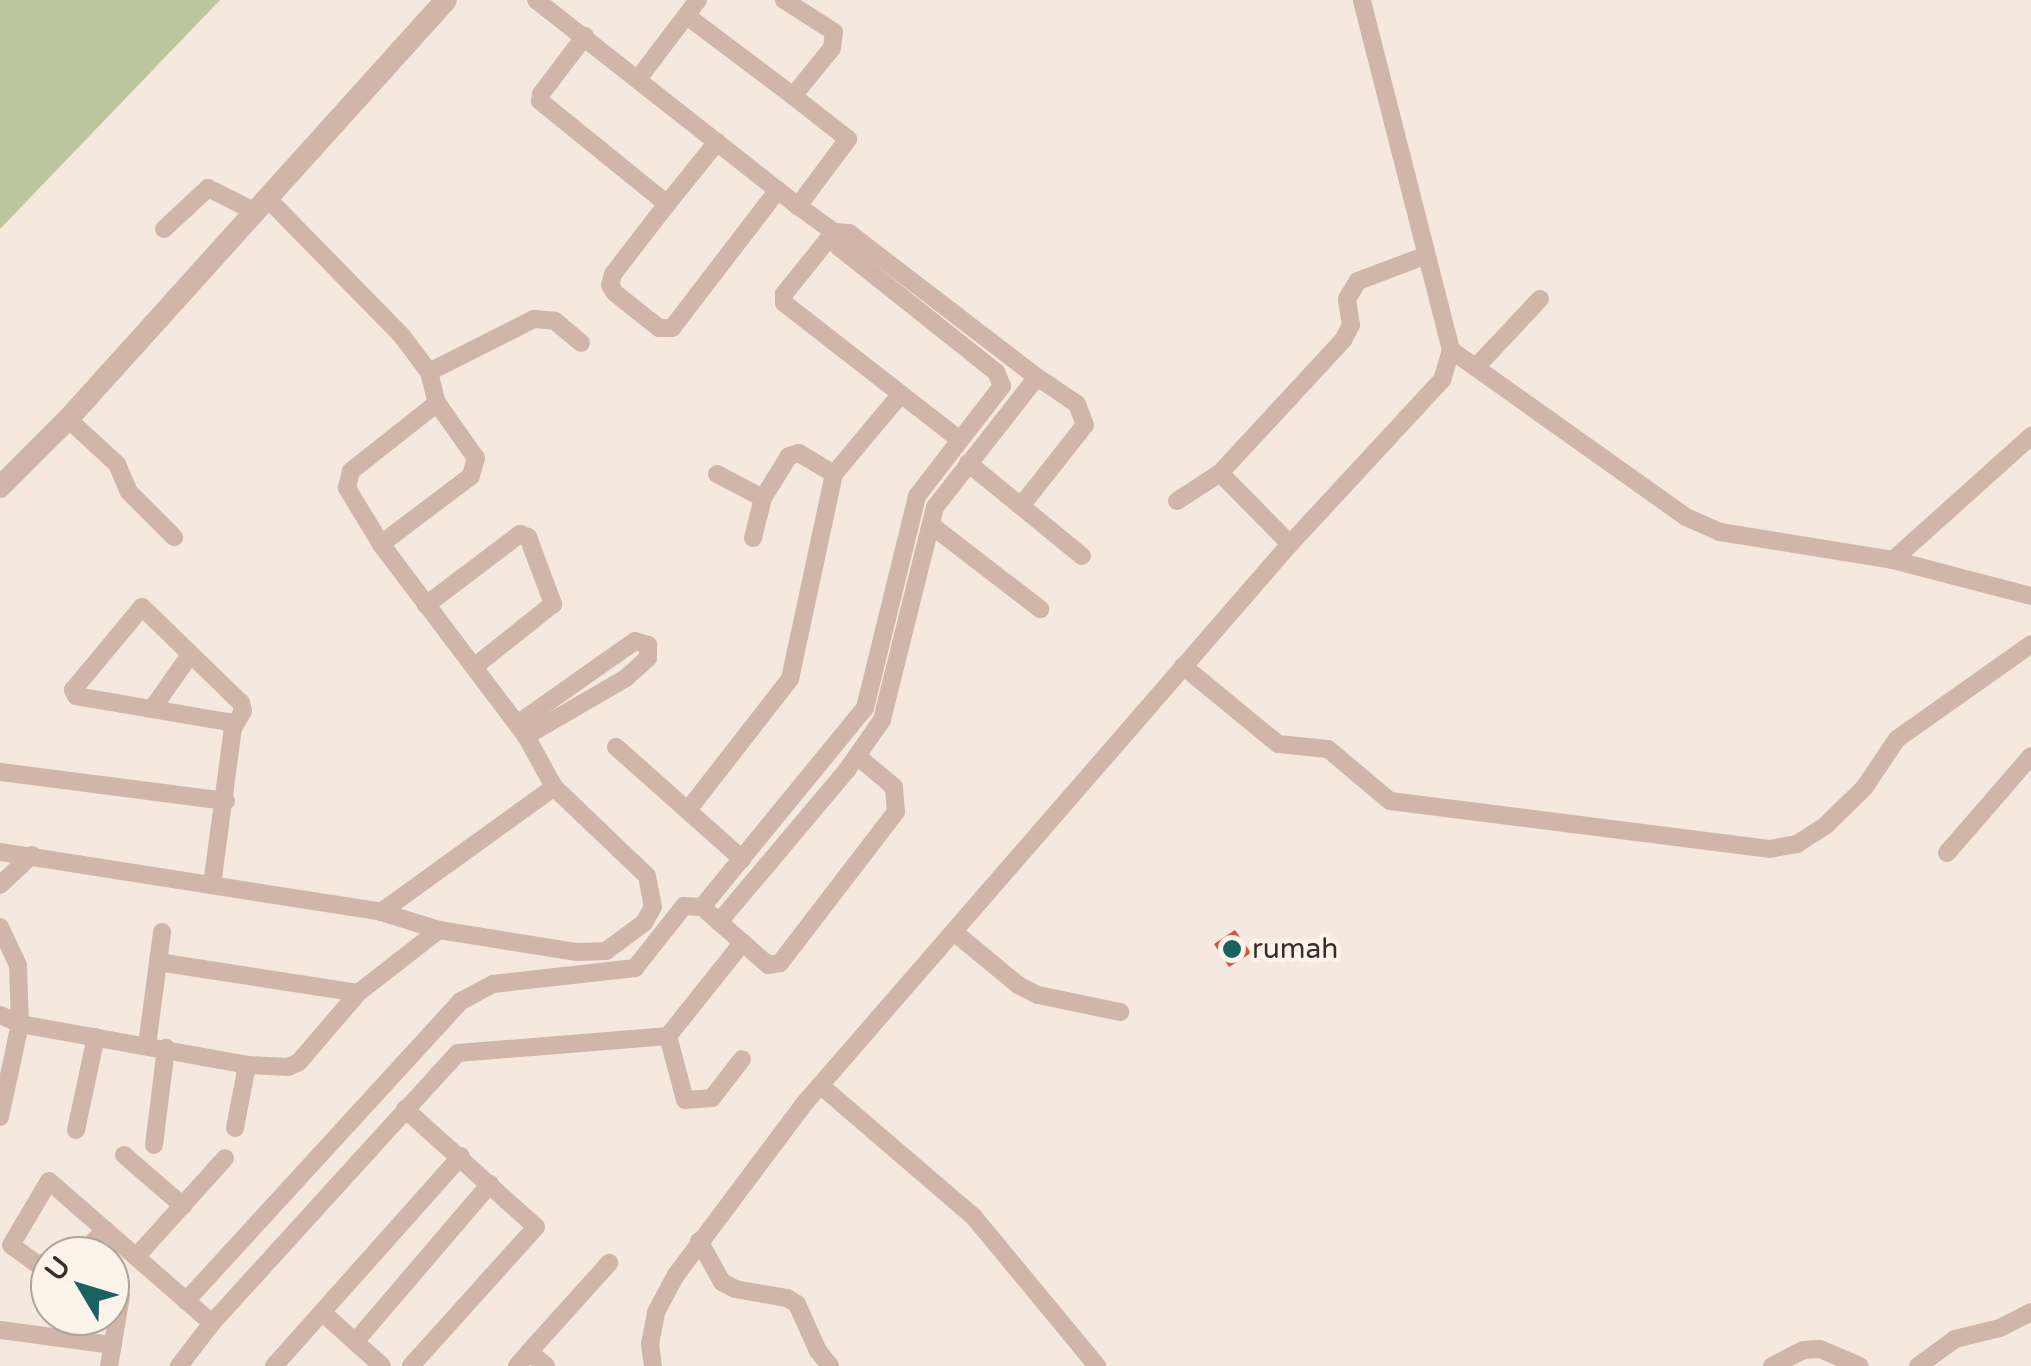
<!DOCTYPE html>
<style>
body{margin:0}
#map{position:relative;width:2031px;height:1366px;overflow:hidden;background:#f5e8de;font-family:"Varela Round",sans-serif}
div>[style]{position:absolute}
[style*='--x']{left:calc(var(--x)*1px);top:calc(var(--y)*1px);width:calc(var(--w)*1px);rotate:calc(var(--a)*1deg)}
.green>*{inset:0;background:#bcc69c}
.building>*{inset:0;background:#d2563f}
.minor>*{height:18px;margin:-9px;padding:0 9px;transform-origin:9px;border-radius:9px;background:#cfb6a8}
.tertiary>*{height:22px;margin:-11px;padding:0 11px;transform-origin:11px;border-radius:11px;background:#cfb6a8}
.dots>*{width:28px;height:28px;translate:-50% -50%;box-sizing:border-box;border:5px solid #fcf3eb;border-radius:50%}
span{translate:-50% -50%;white-space:nowrap;text-align:center;line-height:1.15;-webkit-text-stroke:9px #fcf3eb;paint-order:stroke}
.poi-label{font-size:28px;color:#3b2d29}
.left{translate:0 -50%;text-align:left}
.north{position:absolute;left:30px;top:1236px;width:100px;height:100px;box-sizing:border-box;background:#fcf3eb;border:2px solid #afa49d;border-radius:50%;rotate:308deg;font-size:28px;font-weight:700;line-height:40px;text-align:center;color:#3b2d29}
.north::after{content:'';display:block;margin:auto;width:35px;height:45px;background:#196260;clip-path:polygon(50% 0,100% 100%,50% 72%,0 100%)}
</style>
<div id="map">
<div class="green">
<i style="clip-path:polygon(0 0,220px 0,0 229px)"></i>
</div>
<div class="building">
<i style="clip-path:polygon(1235px 930px,1251px 953px,1229px 967px,1214px 944px)"></i>
</div>
<div class="minor">
<i style="--x:536;--y:0;--w:333;--a:38.2"></i>
<i style="--x:798;--y:206;--w:44;--a:35.8"></i>
<i style="--x:834;--y:232;--w:15;--a:4"></i>
<i style="--x:849;--y:233;--w:237;--a:37.5"></i>
<i style="--x:1037;--y:377;--w:165;--a:128.1"></i>
<i style="--x:935;--y:507;--w:219;--a:104"></i>
<i style="--x:882;--y:720;--w:61;--a:125"></i>
<i style="--x:847;--y:770;--w:199;--a:130.1"></i>
<i style="--x:784;--y:0;--w:59;--a:32.6"></i>
<i style="--x:834;--y:32;--w:16;--a:97"></i>
<i style="--x:832;--y:48;--w:62;--a:129.1"></i>
<i style="--x:793;--y:96;--w:70;--a:38"></i>
<i style="--x:848;--y:139;--w:84;--a:126.7"></i>
<i style="--x:687;--y:16;--w:133;--a:37"></i>
<i style="--x:585;--y:36;--w:73;--a:127.2"></i>
<i style="--x:541;--y:94;--w:7;--a:98"></i>
<i style="--x:540;--y:101;--w:164;--a:39"></i>
<i style="--x:667;--y:204;--w:88;--a:127.6"></i>
<i style="--x:613;--y:274;--w:11;--a:105"></i>
<i style="--x:610;--y:285;--w:9;--a:58"></i>
<i style="--x:615;--y:293;--w:56;--a:38.5"></i>
<i style="--x:659;--y:328;--w:13;--a:0"></i>
<i style="--x:672;--y:328;--w:174;--a:-52.5"></i>
<i style="--x:638;--y:79;--w:99;--a:-52.8"></i>
<i style="--x:268;--y:199;--w:192;--a:45.6"></i>
<i style="--x:402;--y:336;--w:45;--a:53.1"></i>
<i style="--x:429;--y:372;--w:32;--a:76"></i>
<i style="--x:437;--y:403;--w:67;--a:54.7"></i>
<i style="--x:476;--y:458;--w:19;--a:106"></i>
<i style="--x:471;--y:476;--w:113;--a:142.9"></i>
<i style="--x:667;--y:204;--w:80;--a:-51.1"></i>
<i style="--x:164;--y:229;--w:60;--a:-43"></i>
<i style="--x:208;--y:188;--w:54;--a:26.6"></i>
<i style="--x:834;--y:232;--w:80;--a:128.9"></i>
<i style="--x:784;--y:294;--w:9;--a:90"></i>
<i style="--x:784;--y:303;--w:223;--a:37.9"></i>
<i style="--x:1451;--y:350;--w:288;--a:35.4"></i>
<i style="--x:1686;--y:517;--w:37;--a:24"></i>
<i style="--x:1720;--y:532;--w:175;--a:9.2"></i>
<i style="--x:1893;--y:560;--w:143;--a:14.6"></i>
<i style="--x:1477;--y:366;--w:92;--a:-46.8"></i>
<i style="--x:429;--y:372;--w:118;--a:-26.8"></i>
<i style="--x:534;--y:319;--w:21;--a:5"></i>
<i style="--x:555;--y:321;--w:34;--a:40"></i>
<i style="--x:68;--y:419;--w:67;--a:42.6"></i>
<i style="--x:117;--y:464;--w:30;--a:67"></i>
<i style="--x:129;--y:492;--w:64;--a:45"></i>
<i style="--x:968;--y:463;--w:147;--a:39.2"></i>
<i style="--x:1220;--y:473;--w:100;--a:45.4"></i>
<i style="--x:717;--y:474;--w:52;--a:27.6"></i>
<i style="--x:1177;--y:501;--w:51;--a:-33.1"></i>
<i style="--x:1220;--y:473;--w:181;--a:-47.2"></i>
<i style="--x:1343;--y:340;--w:17;--a:-62"></i>
<i style="--x:1351;--y:325;--w:26;--a:-99"></i>
<i style="--x:1347;--y:299;--w:21;--a:-59"></i>
<i style="--x:1358;--y:281;--w:71;--a:-20.7"></i>
<i style="--x:1021;--y:506;--w:103;--a:-51.7"></i>
<i style="--x:1085;--y:425;--w:22;--a:-111"></i>
<i style="--x:1077;--y:404;--w:48;--a:-146"></i>
<i style="--x:931;--y:525;--w:138;--a:37.6"></i>
<i style="--x:753;--y:538;--w:41;--a:-76"></i>
<i style="--x:763;--y:498;--w:49;--a:-58.2"></i>
<i style="--x:789;--y:456;--w:10;--a:-17"></i>
<i style="--x:799;--y:453;--w:41;--a:31"></i>
<i style="--x:1893;--y:560;--w:186;--a:-41.9"></i>
<i style="--x:426;--y:605;--w:118;--a:-37.1"></i>
<i style="--x:520;--y:534;--w:9;--a:21"></i>
<i style="--x:528;--y:537;--w:72;--a:69.5"></i>
<i style="--x:553;--y:604;--w:101;--a:141.4"></i>
<i style="--x:1183;--y:666;--w:123;--a:39.4"></i>
<i style="--x:1278;--y:744;--w:50;--a:5.7"></i>
<i style="--x:1328;--y:749;--w:81;--a:40"></i>
<i style="--x:1390;--y:801;--w:382;--a:7.2"></i>
<i style="--x:1769;--y:849;--w:28;--a:-10"></i>
<i style="--x:1797;--y:844;--w:35;--a:-33"></i>
<i style="--x:1826;--y:825;--w:53;--a:-44.2"></i>
<i style="--x:1864;--y:788;--w:59;--a:-56"></i>
<i style="--x:1897;--y:739;--w:164;--a:-35.3"></i>
<i style="--x:152;--y:709;--w:66;--a:-54.9"></i>
<i style="--x:517;--y:724;--w:144;--a:-35.1"></i>
<i style="--x:635;--y:641;--w:14;--a:17"></i>
<i style="--x:648;--y:645;--w:13;--a:90"></i>
<i style="--x:648;--y:658;--w:30;--a:138"></i>
<i style="--x:626;--y:678;--w:116;--a:149.9"></i>
<i style="--x:616;--y:747;--w:169;--a:41.6"></i>
<i style="--x:0;--y:772;--w:228;--a:7.3"></i>
<i style="--x:688;--y:810;--w:166;--a:-52.1"></i>
<i style="--x:790;--y:679;--w:210;--a:-77.9"></i>
<i style="--x:834;--y:474;--w:104;--a:-50.1"></i>
<i style="--x:0;--y:852;--w:386;--a:8.9"></i>
<i style="--x:381;--y:912;--w:61;--a:17.2"></i>
<i style="--x:439;--y:930;--w:140;--a:9.1"></i>
<i style="--x:577;--y:952;--w:29;--a:-2"></i>
<i style="--x:606;--y:951;--w:47;--a:-36.4"></i>
<i style="--x:644;--y:923;--w:18;--a:-61"></i>
<i style="--x:653;--y:907;--w:32;--a:-101"></i>
<i style="--x:647;--y:876;--w:129;--a:-136.3"></i>
<i style="--x:554;--y:787;--w:58;--a:-118.8"></i>
<i style="--x:526;--y:736;--w:241;--a:-127.1"></i>
<i style="--x:381;--y:544;--w:66;--a:-121.3"></i>
<i style="--x:347;--y:488;--w:17;--a:-77"></i>
<i style="--x:351;--y:471;--w:110;--a:-38.3"></i>
<i style="--x:1947;--y:853;--w:128;--a:-49.1"></i>
<i style="--x:0;--y:885;--w:44;--a:-43.2"></i>
<i style="--x:212;--y:885;--w:158;--a:-82.4"></i>
<i style="--x:233;--y:728;--w:8;--a:-130"></i>
<i style="--x:228;--y:722;--w:154;--a:-170.3"></i>
<i style="--x:76;--y:696;--w:7;--a:-117"></i>
<i style="--x:73;--y:690;--w:108;--a:-50.3"></i>
<i style="--x:142;--y:607;--w:138;--a:44.1"></i>
<i style="--x:241;--y:703;--w:8;--a:76"></i>
<i style="--x:243;--y:711;--w:20;--a:120"></i>
<i style="--x:702;--y:907;--w:257;--a:-50.7"></i>
<i style="--x:865;--y:708;--w:218;--a:-76.2"></i>
<i style="--x:917;--y:496;--w:139;--a:-52.3"></i>
<i style="--x:1002;--y:386;--w:15;--a:-113"></i>
<i style="--x:996;--y:372;--w:201;--a:-141.5"></i>
<i style="--x:839;--y:247;--w:16;--a:-108"></i>
<i style="--x:381;--y:912;--w:213;--a:-35.8"></i>
<i style="--x:0;--y:927;--w:42;--a:64.7"></i>
<i style="--x:18;--y:965;--w:59;--a:88.1"></i>
<i style="--x:20;--y:1024;--w:95;--a:102.1"></i>
<i style="--x:954;--y:932;--w:83;--a:39.6"></i>
<i style="--x:1018;--y:985;--w:22;--a:27"></i>
<i style="--x:1038;--y:995;--w:84;--a:11.7"></i>
<i style="--x:158;--y:962;--w:202;--a:8.8"></i>
<i style="--x:0;--y:1015;--w:22;--a:24"></i>
<i style="--x:20;--y:1024;--w:231;--a:10.2"></i>
<i style="--x:247;--y:1065;--w:41;--a:2.8"></i>
<i style="--x:288;--y:1067;--w:12;--a:-24"></i>
<i style="--x:299;--y:1062;--w:91;--a:-49.5"></i>
<i style="--x:358;--y:993;--w:103;--a:-37.9"></i>
<i style="--x:668;--y:1036;--w:66;--a:75.1"></i>
<i style="--x:685;--y:1100;--w:27;--a:-4"></i>
<i style="--x:712;--y:1098;--w:49;--a:-52.4"></i>
<i style="--x:147;--y:1045;--w:114;--a:-82.4"></i>
<i style="--x:820;--y:1085;--w:201;--a:40.6"></i>
<i style="--x:973;--y:1216;--w:195;--a:50.4"></i>
<i style="--x:405;--y:1109;--w:176;--a:42"></i>
<i style="--x:536;--y:1227;--w:187;--a:132"></i>
<i style="--x:235;--y:1128;--w:64;--a:-79.2"></i>
<i style="--x:76;--y:1130;--w:95;--a:-77.9"></i>
<i style="--x:154;--y:1145;--w:98;--a:-82.9"></i>
<i style="--x:124;--y:1155;--w:78;--a:40.8"></i>
<i style="--x:699;--y:1241;--w:47;--a:60.7"></i>
<i style="--x:722;--y:1282;--w:15;--a:28"></i>
<i style="--x:735;--y:1289;--w:53;--a:9.8"></i>
<i style="--x:787;--y:1298;--w:12;--a:31"></i>
<i style="--x:797;--y:1304;--w:51;--a:65.9"></i>
<i style="--x:818;--y:1351;--w:19;--a:51"></i>
<i style="--x:70;--y:1256;--w:12;--a:-14"></i>
<i style="--x:82;--y:1253;--w:33;--a:-45"></i>
<i style="--x:136;--y:1257;--w:133;--a:-48"></i>
<i style="--x:50;--y:1261;--w:13;--a:167"></i>
<i style="--x:37;--y:1264;--w:32;--a:-144"></i>
<i style="--x:11;--y:1245;--w:74;--a:-59.3"></i>
<i style="--x:49;--y:1181;--w:216;--a:41.1"></i>
<i style="--x:186;--y:1301;--w:407;--a:-47.5"></i>
<i style="--x:461;--y:1001;--w:36;--a:-28"></i>
<i style="--x:493;--y:984;--w:143;--a:-6.4"></i>
<i style="--x:635;--y:968;--w:79;--a:-51.7"></i>
<i style="--x:684;--y:906;--w:18;--a:3"></i>
<i style="--x:702;--y:907;--w:88;--a:41.3"></i>
<i style="--x:768;--y:965;--w:12;--a:-9"></i>
<i style="--x:780;--y:963;--w:190;--a:-52.5"></i>
<i style="--x:896;--y:812;--w:25;--a:-95"></i>
<i style="--x:894;--y:787;--w:48;--a:-140"></i>
<i style="--x:323;--y:1313;--w:79;--a:41.9"></i>
<i style="--x:0;--y:1330;--w:114;--a:7.6"></i>
<i style="--x:355;--y:1342;--w:208;--a:-49.5"></i>
<i style="--x:529;--y:1352;--w:120;--a:-48"></i>
<i style="--x:109;--y:1366;--w:71;--a:-80.3"></i>
<i style="--x:179;--y:1366;--w:54;--a:-52.5"></i>
<i style="--x:212;--y:1323;--w:365;--a:-47.7"></i>
<i style="--x:458;--y:1053;--w:211;--a:-4.6"></i>
<i style="--x:668;--y:1036;--w:120;--a:-51.4"></i>
<i style="--x:274;--y:1366;--w:281;--a:-48.3"></i>
<i style="--x:517;--y:1366;--w:18;--a:-49"></i>
<i style="--x:529;--y:1352;--w:22;--a:39"></i>
<i style="--x:653;--y:1366;--w:22;--a:-98"></i>
<i style="--x:650;--y:1344;--w:33;--a:-79"></i>
<i style="--x:656;--y:1312;--w:42;--a:-61.6"></i>
<i style="--x:676;--y:1275;--w:212;--a:-53.2"></i>
<i style="--x:803;--y:1105;--w:743;--a:-49.04"></i>
<i style="--x:1290;--y:544;--w:224;--a:-47.2"></i>
<i style="--x:1442;--y:380;--w:31;--a:-73"></i>
<i style="--x:1451;--y:350;--w:361;--a:-104.3"></i>
<i style="--x:1772;--y:1366;--w:35;--a:-27"></i>
<i style="--x:1803;--y:1350;--w:17;--a:-3"></i>
<i style="--x:1820;--y:1349;--w:43;--a:23"></i>
<i style="--x:1918;--y:1366;--w:46;--a:-36.1"></i>
<i style="--x:1955;--y:1339;--w:46;--a:-13.7"></i>
<i style="--x:2000;--y:1328;--w:35;--a:-27"></i>
</div>
<div class="tertiary">
<i style="--x:0;--y:487;--w:96;--a:-45"></i>
<i style="--x:68;--y:419;--w:564;--a:-47.94"></i>
</div>
<div class="dots">
<i style="left:1232px;top:949px;background:#196260"></i>
</div>
<div class="poi-label">
<span class="left" style="left:1252px;top:949px">rumah</span>
</div>
<div class="north">U</div>
</div>
